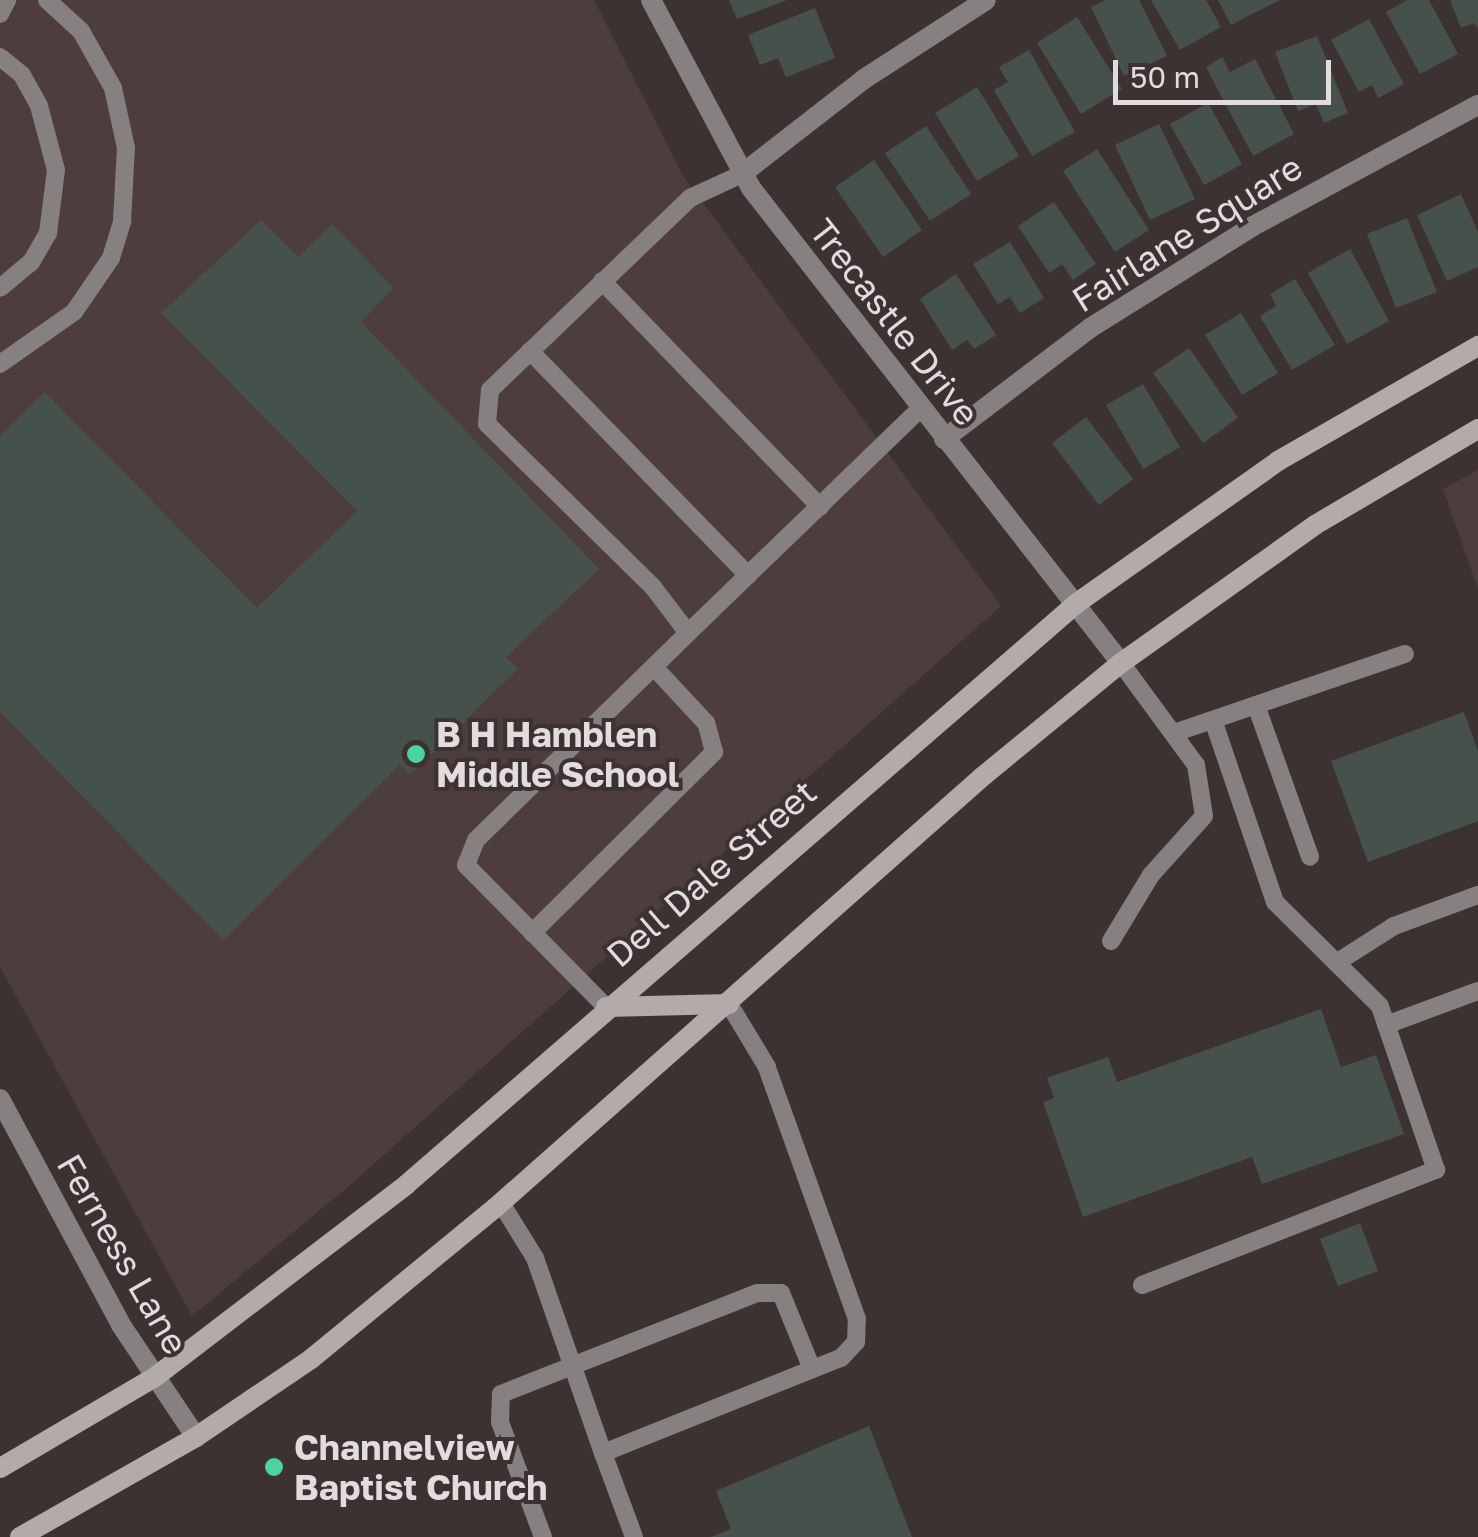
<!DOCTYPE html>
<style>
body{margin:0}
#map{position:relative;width:1478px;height:1537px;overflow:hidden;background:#3d3232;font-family:"Golos Text",sans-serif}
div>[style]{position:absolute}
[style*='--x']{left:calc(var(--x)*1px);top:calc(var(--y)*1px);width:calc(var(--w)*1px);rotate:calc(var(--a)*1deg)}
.built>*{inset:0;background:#4d3d3d}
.building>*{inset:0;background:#47514b}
.service>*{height:18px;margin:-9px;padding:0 9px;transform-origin:9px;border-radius:9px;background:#868080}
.minor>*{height:20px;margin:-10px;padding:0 10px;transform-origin:10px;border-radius:10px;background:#868080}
.secondary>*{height:20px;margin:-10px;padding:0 10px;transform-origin:10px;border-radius:10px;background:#b3aaaa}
.dots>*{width:28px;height:28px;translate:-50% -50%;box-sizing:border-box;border:5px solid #3d3232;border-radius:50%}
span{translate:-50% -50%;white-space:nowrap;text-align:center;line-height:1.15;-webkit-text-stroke:8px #3d3232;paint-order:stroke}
.street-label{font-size:35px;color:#e3dcdc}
.poi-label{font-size:35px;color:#e3dcdc;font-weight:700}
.left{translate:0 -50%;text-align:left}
.scale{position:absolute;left:1113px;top:60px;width:218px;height:45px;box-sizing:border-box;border:5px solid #e3dcdc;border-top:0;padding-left:12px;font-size:30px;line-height:35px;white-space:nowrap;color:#e3dcdc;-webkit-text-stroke:8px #3d3232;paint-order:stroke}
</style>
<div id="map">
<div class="built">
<i style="clip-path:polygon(0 0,594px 0,683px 176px,1001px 606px,349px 1186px,192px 1316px,0 967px)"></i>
<i style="clip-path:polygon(1478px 470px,1478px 589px,1443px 489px)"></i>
</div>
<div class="building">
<i style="clip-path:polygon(729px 0,787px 0,737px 19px)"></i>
<i style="clip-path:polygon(1105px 0,1139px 0,1167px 56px,1124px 76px,1091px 7px)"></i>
<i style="clip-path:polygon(1151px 0,1206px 0,1221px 27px,1180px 50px)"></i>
<i style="clip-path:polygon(1218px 0,1280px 0,1231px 25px)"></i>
<i style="clip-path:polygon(1407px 0,1429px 0,1458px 54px,1420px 74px,1386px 12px)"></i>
<i style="clip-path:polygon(1450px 0,1478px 0,1478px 29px,1475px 23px,1461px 28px)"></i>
<i style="clip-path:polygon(815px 8px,835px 58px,786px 77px,778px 58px,760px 65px,748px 35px)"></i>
<i style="clip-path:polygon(1077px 17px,1122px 89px,1081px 114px,1037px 43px)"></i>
<i style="clip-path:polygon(1369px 19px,1404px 84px,1378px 98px,1372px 85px,1359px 92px,1331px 40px)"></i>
<i style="clip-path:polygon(1317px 36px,1348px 113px,1324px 123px,1316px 104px,1298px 111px,1275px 52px)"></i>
<i style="clip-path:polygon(1029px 50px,1075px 132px,1032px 156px,994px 90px,1008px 82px,999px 67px)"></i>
<i style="clip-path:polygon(1222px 57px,1230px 72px,1255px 59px,1294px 134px,1253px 156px,1206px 67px)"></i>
<i style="clip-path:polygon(977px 87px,1019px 156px,977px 181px,935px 113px)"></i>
<i style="clip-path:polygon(1208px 103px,1242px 164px,1204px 185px,1170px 124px)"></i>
<i style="clip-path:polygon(1159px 124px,1195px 199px,1150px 220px,1115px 145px)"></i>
<i style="clip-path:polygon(926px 126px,971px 194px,930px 221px,885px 153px)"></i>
<i style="clip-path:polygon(1097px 149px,1149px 230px,1115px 252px,1063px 171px)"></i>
<i style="clip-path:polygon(874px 160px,922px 230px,883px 257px,835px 187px)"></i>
<i style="clip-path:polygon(1461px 194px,1478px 232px,1478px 267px,1447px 281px,1417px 215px)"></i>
<i style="clip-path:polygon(1054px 202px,1096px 264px,1073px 280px,1062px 264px,1049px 273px,1018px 226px)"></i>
<i style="clip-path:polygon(1407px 218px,1437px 292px,1396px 308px,1367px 234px)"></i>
<i style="clip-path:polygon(261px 220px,298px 257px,332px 224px,394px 288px,361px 322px,599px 569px,506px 657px,518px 669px,410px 775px,400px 765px,223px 940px,0 712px,0 437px,45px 392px,257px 608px,357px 511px,161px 313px)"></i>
<i style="clip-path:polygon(1010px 242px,1044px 298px,1020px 313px,1010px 297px,998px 304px,973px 264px)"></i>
<i style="clip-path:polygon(1350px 249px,1389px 321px,1347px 344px,1308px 273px)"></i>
<i style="clip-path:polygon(956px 274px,996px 335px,974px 349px,967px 340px,952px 350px,920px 299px)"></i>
<i style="clip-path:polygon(1295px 279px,1335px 345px,1292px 370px,1260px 316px,1276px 306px,1270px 294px)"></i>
<i style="clip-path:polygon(1241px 313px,1278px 373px,1242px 395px,1205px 335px)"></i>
<i style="clip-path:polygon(1189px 348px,1238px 418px,1203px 443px,1153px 373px)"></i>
<i style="clip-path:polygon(1143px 384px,1180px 447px,1143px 469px,1106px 405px)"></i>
<i style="clip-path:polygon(1086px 417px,1133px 479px,1099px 505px,1052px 443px)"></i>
<i style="clip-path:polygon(1464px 712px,1478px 751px,1478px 821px,1368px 862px,1331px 761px)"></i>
<i style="clip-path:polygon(1321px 1009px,1341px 1067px,1376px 1055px,1404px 1134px,1262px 1184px,1252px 1157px,1083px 1217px,1043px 1102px,1054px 1098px,1047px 1078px,1108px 1057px,1117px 1082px)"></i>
<i style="clip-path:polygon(1360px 1223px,1378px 1271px,1338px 1286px,1320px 1239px)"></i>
<i style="clip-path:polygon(869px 1426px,912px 1537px,711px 1537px,731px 1529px,716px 1491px)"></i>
</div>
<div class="service">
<i style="--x:0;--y:14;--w:16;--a:-63"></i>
<i style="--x:0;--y:57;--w:28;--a:39"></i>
<i style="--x:22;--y:75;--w:35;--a:61"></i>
<i style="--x:39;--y:106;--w:66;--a:75.1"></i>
<i style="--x:56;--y:170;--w:64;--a:97.2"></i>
<i style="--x:48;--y:233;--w:34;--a:120"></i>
<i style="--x:31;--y:262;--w:40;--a:140"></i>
<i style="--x:602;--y:281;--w:314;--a:46"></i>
<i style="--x:530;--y:351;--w:313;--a:45.8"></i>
<i style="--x:0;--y:364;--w:90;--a:-35.1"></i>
<i style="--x:74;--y:312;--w:65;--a:-55.6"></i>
<i style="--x:111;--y:258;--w:39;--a:-73"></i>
<i style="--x:122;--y:221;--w:73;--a:-86.9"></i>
<i style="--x:126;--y:148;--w:61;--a:-102.2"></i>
<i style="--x:113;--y:88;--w:65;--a:-119.3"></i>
<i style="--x:81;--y:31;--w:46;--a:-137.6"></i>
<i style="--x:688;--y:633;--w:322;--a:-44"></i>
<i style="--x:1256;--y:705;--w:161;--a:70.4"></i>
<i style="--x:1174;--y:733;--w:244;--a:-18.9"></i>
<i style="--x:532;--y:933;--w:257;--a:-44.8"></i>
<i style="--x:714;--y:752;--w:30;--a:-105"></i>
<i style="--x:706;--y:723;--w:76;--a:-132.9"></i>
<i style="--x:1111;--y:941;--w:77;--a:-58.8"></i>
<i style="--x:1151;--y:875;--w:79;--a:-48.1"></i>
<i style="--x:1204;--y:816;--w:52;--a:-98.9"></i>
<i style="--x:1196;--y:765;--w:127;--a:-126.3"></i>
<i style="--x:1336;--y:963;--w:69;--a:-32.5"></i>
<i style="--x:1394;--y:926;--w:90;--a:-20.3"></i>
<i style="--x:606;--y:1007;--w:199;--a:-134.6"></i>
<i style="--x:466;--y:865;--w:27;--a:-68"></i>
<i style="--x:476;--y:840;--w:296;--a:-44.3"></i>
<i style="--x:688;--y:633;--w:58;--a:-127.3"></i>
<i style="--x:653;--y:587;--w:233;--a:-135.5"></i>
<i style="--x:487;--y:424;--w:34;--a:-85"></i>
<i style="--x:490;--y:390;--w:277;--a:-43.8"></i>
<i style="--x:690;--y:198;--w:57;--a:-24.8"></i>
<i style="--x:1386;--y:1025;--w:98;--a:-20.3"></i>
<i style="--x:501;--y:1203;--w:65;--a:58.3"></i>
<i style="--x:535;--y:1258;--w:207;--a:70.8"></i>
<i style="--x:1142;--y:1285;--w:316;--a:-21.4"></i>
<i style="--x:1436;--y:1170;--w:173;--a:-108.9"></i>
<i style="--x:1380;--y:1006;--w:148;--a:-135.3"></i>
<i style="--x:1275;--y:902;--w:192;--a:-108.8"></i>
<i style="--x:543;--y:1537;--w:123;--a:-110.5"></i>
<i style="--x:500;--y:1422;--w:28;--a:-88"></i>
<i style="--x:501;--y:1394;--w:275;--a:-21.5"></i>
<i style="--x:757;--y:1293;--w:24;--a:0"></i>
<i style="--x:781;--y:1293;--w:82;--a:67.8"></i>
<i style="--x:634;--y:1537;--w:90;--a:-110.3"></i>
<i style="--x:603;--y:1453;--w:256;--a:-21.8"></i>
<i style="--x:841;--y:1358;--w:22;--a:-47"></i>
<i style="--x:856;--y:1342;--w:23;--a:-88"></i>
<i style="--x:857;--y:1319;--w:268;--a:-109.7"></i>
<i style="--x:767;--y:1067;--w:74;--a:-121.1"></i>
</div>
<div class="minor">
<i style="--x:651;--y:0;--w:213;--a:62"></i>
<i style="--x:751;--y:188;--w:602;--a:52.08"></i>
<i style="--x:742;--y:174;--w:155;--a:-37.9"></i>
<i style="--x:864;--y:79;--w:145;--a:-32.9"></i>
<i style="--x:944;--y:439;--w:183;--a:-37.2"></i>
<i style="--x:1090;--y:328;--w:192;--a:-32"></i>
<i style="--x:1253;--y:226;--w:255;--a:-28.3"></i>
<i style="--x:0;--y:1099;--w:256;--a:61.8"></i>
<i style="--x:121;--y:1325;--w:135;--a:56.2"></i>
</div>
<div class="secondary">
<i style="--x:606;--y:1007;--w:123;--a:-1.4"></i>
<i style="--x:0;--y:1468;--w:180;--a:-30.4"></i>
<i style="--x:155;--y:1377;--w:317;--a:-37.4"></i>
<i style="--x:407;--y:1184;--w:887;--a:-40.93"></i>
<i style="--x:1077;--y:603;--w:246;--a:-35.2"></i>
<i style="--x:1278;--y:461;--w:231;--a:-29.9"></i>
<i style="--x:20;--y:1537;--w:202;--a:-29.6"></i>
<i style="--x:196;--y:1437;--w:139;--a:-34.1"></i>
<i style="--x:311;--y:1359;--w:238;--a:-39.4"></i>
<i style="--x:495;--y:1208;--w:650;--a:-41.51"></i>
<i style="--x:982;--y:777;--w:180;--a:-39.4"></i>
<i style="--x:1121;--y:663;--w:238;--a:-35.4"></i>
<i style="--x:1315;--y:525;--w:189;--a:-30.5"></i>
</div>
<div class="dots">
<i style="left:416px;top:754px;background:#4bd49b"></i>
<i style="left:274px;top:1467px;background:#4bd49b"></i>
</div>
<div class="street-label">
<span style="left:1187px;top:233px;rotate:-32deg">Fairlane Square</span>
<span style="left:895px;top:322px;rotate:52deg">Trecastle Drive</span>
<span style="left:711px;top:873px;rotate:-41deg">Dell Dale Street</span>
<span style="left:123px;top:1254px;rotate:60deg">Ferness Lane</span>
</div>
<div class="poi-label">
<span class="left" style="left:436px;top:754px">B H Hamblen<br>Middle School</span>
<span class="left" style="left:294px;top:1467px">Channelview<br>Baptist Church</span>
</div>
<div class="scale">50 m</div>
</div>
